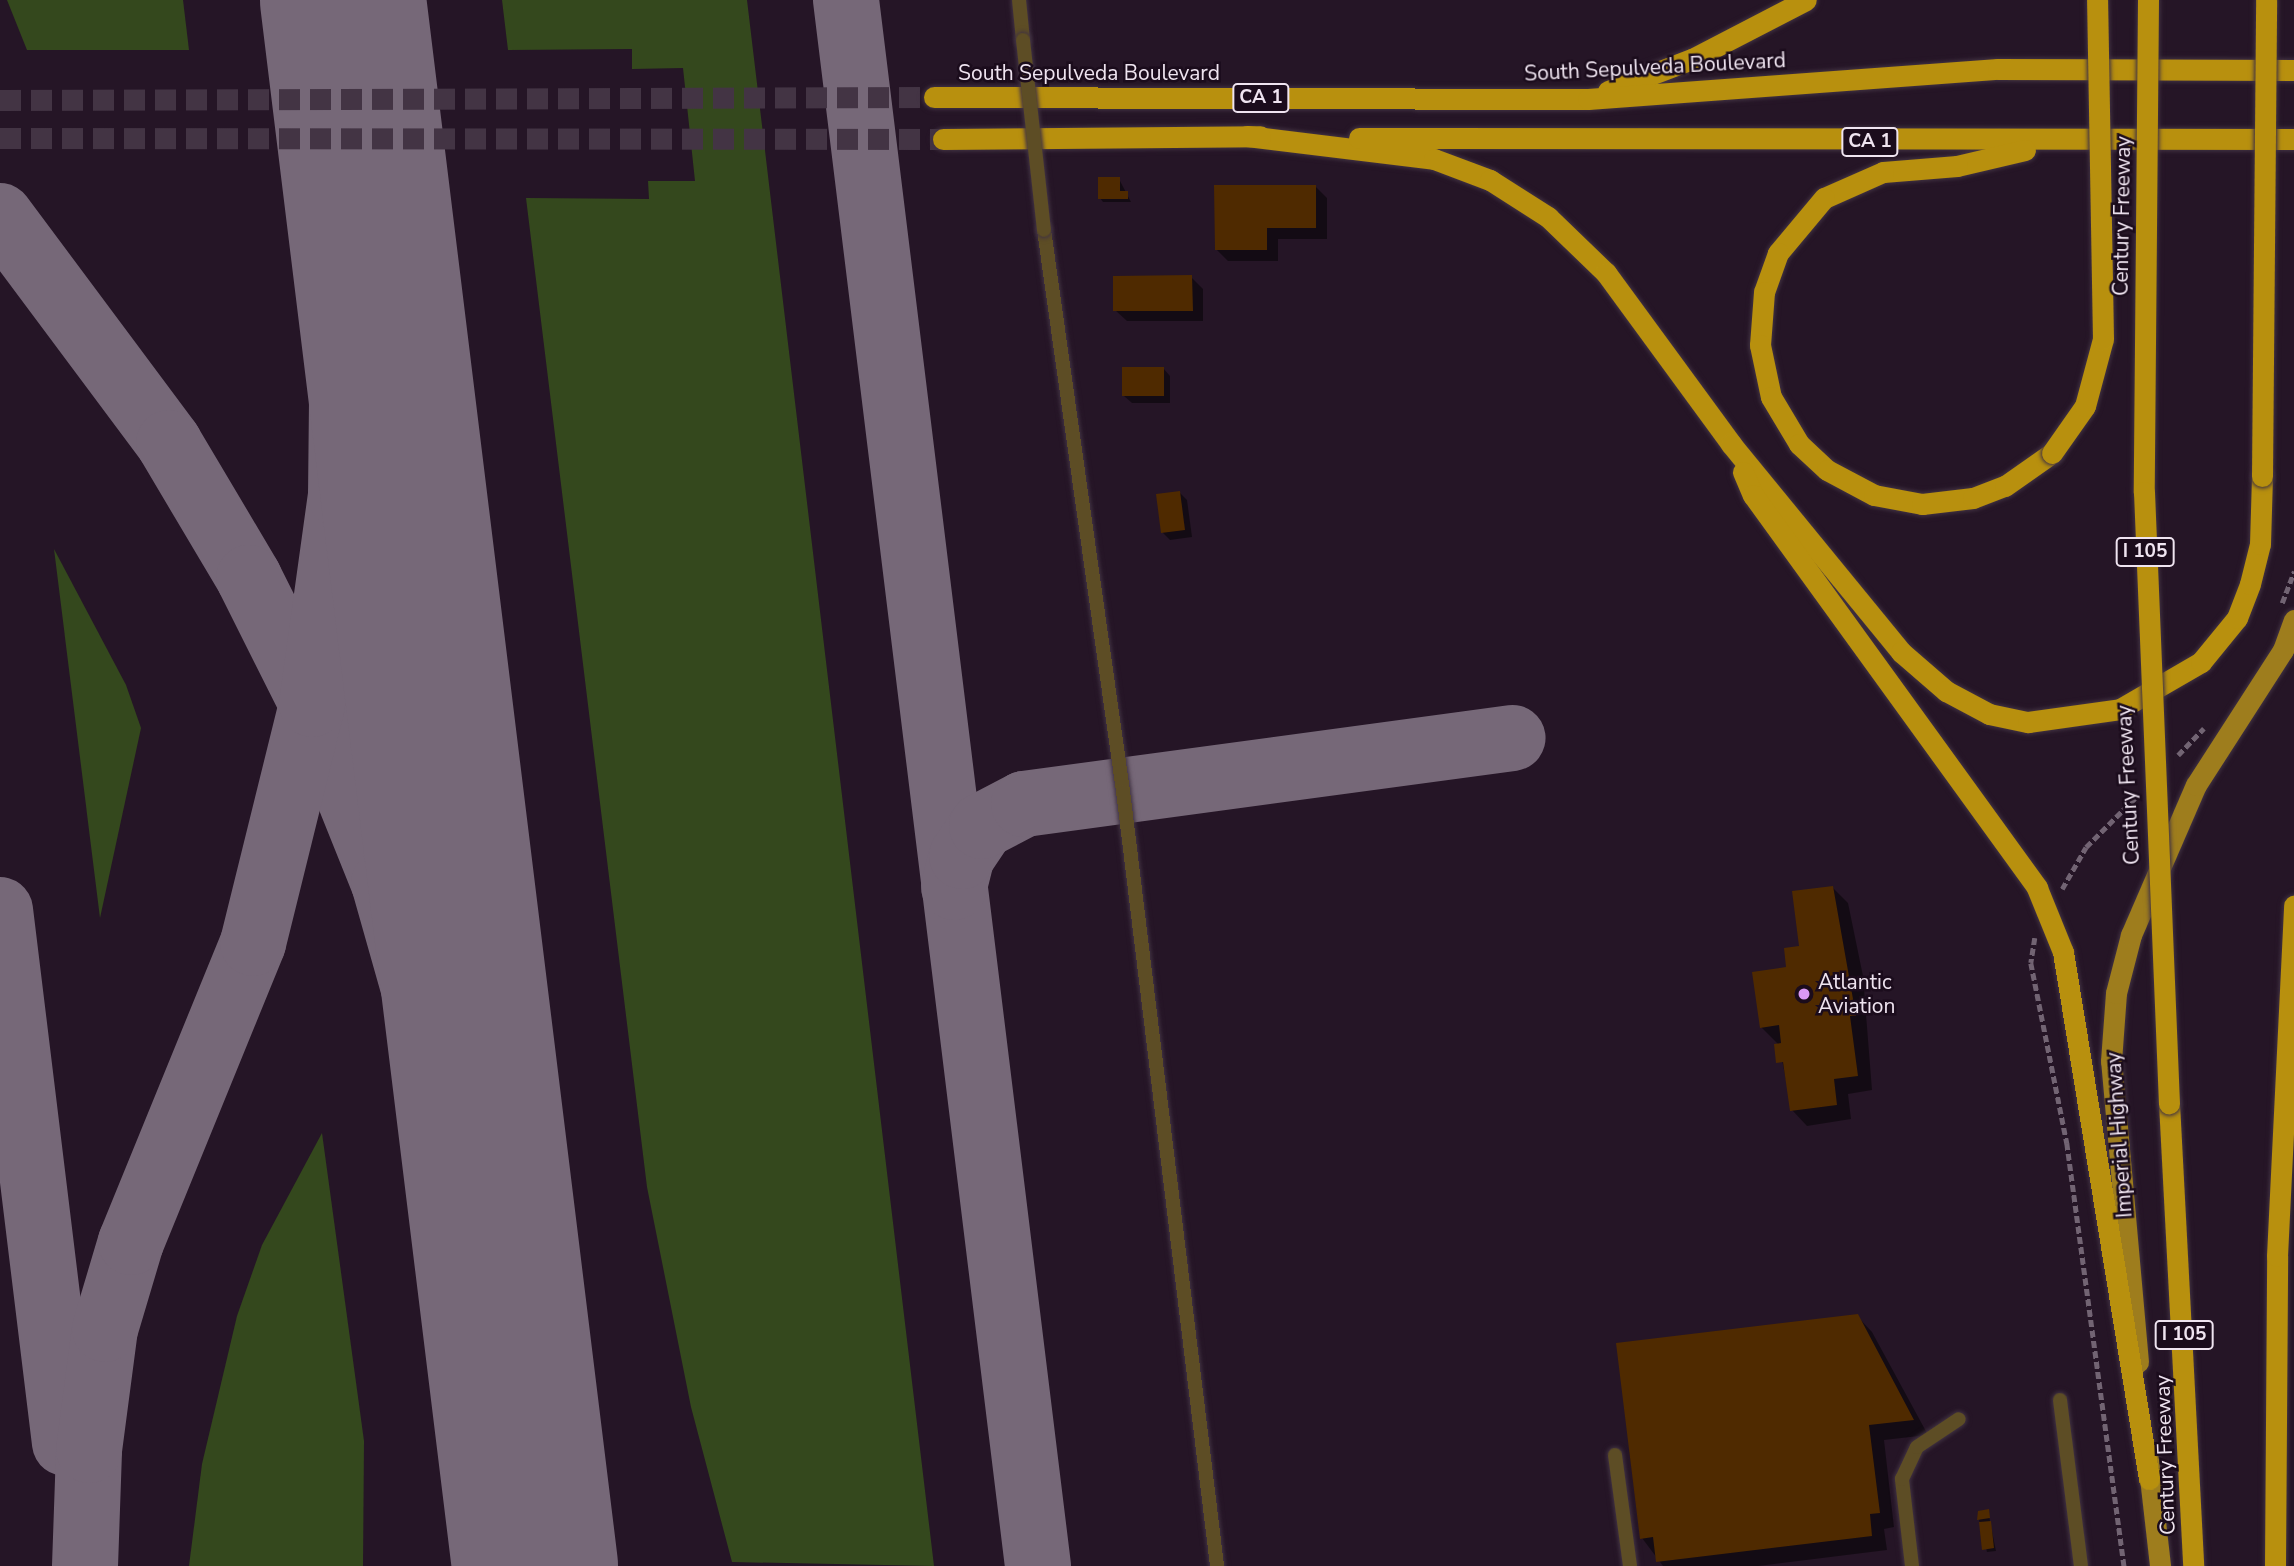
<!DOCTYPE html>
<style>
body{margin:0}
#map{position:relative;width:2294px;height:1566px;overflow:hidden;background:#251526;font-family:"Nunito Sans",sans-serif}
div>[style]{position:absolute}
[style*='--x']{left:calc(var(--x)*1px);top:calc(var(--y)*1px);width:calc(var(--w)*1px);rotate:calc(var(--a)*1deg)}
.green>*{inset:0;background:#34481d}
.shadow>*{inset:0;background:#0007}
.taxiway>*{height:66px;margin:-33px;padding:0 33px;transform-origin:33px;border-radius:33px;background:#766878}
.runway>*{height:166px;margin:-83px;padding:0 83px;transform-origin:83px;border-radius:83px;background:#766878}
.building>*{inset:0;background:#4f2a00}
.highway-tunnel>*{height:21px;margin-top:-10.5px;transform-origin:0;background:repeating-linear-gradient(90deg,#433444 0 21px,transparent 0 31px)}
.path>*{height:4.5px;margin-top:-2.25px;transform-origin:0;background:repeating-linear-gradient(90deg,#726473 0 7px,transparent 0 10.5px)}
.roads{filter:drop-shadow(0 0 2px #413242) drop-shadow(0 0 2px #413242)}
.lane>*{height:14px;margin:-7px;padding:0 7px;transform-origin:7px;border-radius:7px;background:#5d4d25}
.primary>*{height:21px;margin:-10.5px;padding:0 10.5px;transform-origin:10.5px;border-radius:10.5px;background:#9e7d1d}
.highway>*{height:21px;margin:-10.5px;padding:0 10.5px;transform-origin:10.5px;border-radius:10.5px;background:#b8900e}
.bridges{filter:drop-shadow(0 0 2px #413242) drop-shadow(0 0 2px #413242)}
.lane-bridge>*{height:14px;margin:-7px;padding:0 7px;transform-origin:7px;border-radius:7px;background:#5d4d25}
.highway-bridge>*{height:21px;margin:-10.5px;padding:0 10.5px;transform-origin:10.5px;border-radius:10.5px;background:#b8900e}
.dots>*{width:19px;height:19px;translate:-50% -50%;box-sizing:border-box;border:4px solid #1b0c1c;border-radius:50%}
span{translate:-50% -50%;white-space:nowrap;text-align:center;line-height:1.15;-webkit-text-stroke:5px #1b0c1c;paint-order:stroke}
.shield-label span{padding:2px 5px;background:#1b0c1c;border:2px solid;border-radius:5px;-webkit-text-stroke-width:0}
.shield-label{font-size:19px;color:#efe4f0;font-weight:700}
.street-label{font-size:21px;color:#efe4f0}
.poi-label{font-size:21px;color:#efe4f0}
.left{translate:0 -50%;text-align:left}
</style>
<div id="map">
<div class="green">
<i style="clip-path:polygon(7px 0,183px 0,189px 50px,27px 50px)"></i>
<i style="clip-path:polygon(502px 0,747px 0,934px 1566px,732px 1562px,691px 1407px,647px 1187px,526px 198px,649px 199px,648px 181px,695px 181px,683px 68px,632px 69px,632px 49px,508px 50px)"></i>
<i style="clip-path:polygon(54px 549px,126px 685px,141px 728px,100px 918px)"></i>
<i style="clip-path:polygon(322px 1133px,364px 1441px,363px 1566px,189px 1566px,202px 1464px,237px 1316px,262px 1245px)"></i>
</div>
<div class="shadow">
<i style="clip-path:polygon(1119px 179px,1131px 202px,1103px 202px,1100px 198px)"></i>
<i style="clip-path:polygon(1315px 186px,1327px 198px,1327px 239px,1278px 239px,1278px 261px,1228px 261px,1216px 249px)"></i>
<i style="clip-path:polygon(1191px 277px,1203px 289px,1203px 321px,1127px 321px,1115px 310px)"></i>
<i style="clip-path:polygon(1163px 368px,1170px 376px,1170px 403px,1132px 403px,1124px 396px)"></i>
<i style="clip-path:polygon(1180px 493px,1187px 500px,1192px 537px,1170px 540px,1162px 532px)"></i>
<i style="clip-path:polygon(1833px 888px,1848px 903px,1863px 976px,1872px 1090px,1848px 1094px,1851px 1119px,1807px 1126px,1792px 1110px,1779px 1045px,1761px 1027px)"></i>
<i style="clip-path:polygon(1857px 1316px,1872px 1332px,1928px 1435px,1884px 1440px,1894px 1527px,1884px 1529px,1887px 1550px,1758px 1566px,1663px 1566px,1642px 1538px)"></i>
<i style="clip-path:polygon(1988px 1511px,1996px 1551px,1987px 1552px,1979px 1520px)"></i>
</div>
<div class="taxiway">
<i style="--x:846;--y:0;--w:1578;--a:83.01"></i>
<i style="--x:0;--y:216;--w:283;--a:53.3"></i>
<i style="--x:169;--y:443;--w:157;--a:59.3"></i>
<i style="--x:249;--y:578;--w:141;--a:63.4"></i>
<i style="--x:312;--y:704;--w:193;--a:68.1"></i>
<i style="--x:384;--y:883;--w:184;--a:74.2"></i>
<i style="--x:434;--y:1060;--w:426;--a:77.8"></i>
<i style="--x:954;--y:887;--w:32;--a:-76"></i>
<i style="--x:962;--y:856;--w:36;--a:-56"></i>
<i style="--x:982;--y:826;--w:47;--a:-27.6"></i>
<i style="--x:1024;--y:804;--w:493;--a:-7.7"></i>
<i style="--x:0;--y:910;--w:537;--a:83.05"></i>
<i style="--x:540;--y:1415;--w:156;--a:75.5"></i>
<i style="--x:501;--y:1428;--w:138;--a:87.9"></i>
<i style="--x:85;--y:1566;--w:116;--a:-88"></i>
<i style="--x:89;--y:1450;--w:122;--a:-82.5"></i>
<i style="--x:105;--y:1329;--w:91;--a:-73.4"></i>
<i style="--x:131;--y:1242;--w:323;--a:-67.8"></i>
<i style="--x:253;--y:943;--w:246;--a:-76.1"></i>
<i style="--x:312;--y:704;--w:210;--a:-82.1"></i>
<i style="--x:341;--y:496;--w:474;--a:-89.4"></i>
</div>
<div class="runway">
<i style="--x:343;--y:0;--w:1578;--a:83.01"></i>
</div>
<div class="building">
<i style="clip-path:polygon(1098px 177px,1120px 177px,1120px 191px,1128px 191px,1128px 199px,1098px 199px)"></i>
<i style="clip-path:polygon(1214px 185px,1316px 185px,1316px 228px,1267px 228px,1267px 250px,1215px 250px)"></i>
<i style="clip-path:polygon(1192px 275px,1193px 311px,1113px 311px,1113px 276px)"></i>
<i style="clip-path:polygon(1122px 367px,1164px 367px,1164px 396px,1122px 396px)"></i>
<i style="clip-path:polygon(1180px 491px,1185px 530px,1161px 533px,1156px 494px)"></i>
<i style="clip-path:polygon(1833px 886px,1856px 1016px,1850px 1016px,1858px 1076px,1834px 1079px,1837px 1105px,1790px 1111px,1783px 1062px,1776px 1063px,1774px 1044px,1781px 1043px,1779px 1025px,1760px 1028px,1752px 972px,1786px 967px,1784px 948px,1799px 946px,1792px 891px)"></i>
<i style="clip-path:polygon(1858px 1314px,1914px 1420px,1869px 1425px,1880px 1513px,1870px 1514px,1872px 1536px,1656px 1562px,1653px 1537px,1640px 1539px,1616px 1343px)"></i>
<i style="clip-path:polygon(1989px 1509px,1990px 1518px,1977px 1520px,1978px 1511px)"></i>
<i style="clip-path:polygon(1991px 1521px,1994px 1548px,1982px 1550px,1979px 1522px)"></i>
</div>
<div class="highway-tunnel">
<i style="--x:0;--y:100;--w:934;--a:-0.18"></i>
<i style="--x:0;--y:138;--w:943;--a:0.06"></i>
</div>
<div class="path">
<i style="--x:2282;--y:603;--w:34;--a:-69"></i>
<i style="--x:2178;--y:755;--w:37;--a:-46"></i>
<i style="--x:2062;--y:889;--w:48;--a:-60.3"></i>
<i style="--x:2086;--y:847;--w:69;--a:-45"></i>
<i style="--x:2035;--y:938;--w:25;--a:99"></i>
<i style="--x:2031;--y:963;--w:184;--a:78.7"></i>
<i style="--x:2067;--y:1143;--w:427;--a:82.3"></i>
</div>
<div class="roads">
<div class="lane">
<i style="--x:1019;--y:0;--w:40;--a:84.3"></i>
<i style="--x:1044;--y:230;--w:567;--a:81.98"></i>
<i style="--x:1123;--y:791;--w:781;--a:83.08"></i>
<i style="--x:2060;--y:1400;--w:167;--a:82.8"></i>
<i style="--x:1615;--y:1455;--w:112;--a:82.3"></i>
<i style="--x:1912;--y:1566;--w:88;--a:-96.6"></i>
<i style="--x:1902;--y:1479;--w:35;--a:-65"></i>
<i style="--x:1917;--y:1447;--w:50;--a:-33.7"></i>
</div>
<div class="primary">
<i style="--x:2138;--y:1362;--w:302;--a:-95.1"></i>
<i style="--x:2111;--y:1061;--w:68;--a:-85.8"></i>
<i style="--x:2116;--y:993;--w:60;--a:-75.5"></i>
<i style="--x:2131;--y:935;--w:163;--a:-66.6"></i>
<i style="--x:2196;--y:785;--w:161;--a:-57.2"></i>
<i style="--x:2283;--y:650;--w:32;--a:-70"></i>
<i style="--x:2148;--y:1460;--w:107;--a:83.5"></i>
</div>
<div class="highway">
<i style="--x:1608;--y:91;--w:90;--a:-20.9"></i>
<i style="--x:1692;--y:59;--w:128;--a:-27.4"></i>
<i style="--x:934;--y:97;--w:654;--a:0.18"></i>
<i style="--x:1588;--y:99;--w:411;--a:-4.2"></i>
<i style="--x:1998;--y:69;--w:296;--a:0.2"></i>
<i style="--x:1247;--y:136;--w:188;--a:7"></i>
<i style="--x:1434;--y:159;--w:60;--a:20.6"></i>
<i style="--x:1490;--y:180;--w:69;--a:32.5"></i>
<i style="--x:1548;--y:217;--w:81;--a:44"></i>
<i style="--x:1606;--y:273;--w:212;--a:53.8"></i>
<i style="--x:1731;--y:444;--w:269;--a:50.7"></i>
<i style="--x:1901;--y:652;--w:60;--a:40.9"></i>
<i style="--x:1946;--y:691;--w:49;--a:28.1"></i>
<i style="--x:1989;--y:714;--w:40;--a:12"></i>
<i style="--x:2028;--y:722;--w:93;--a:-8"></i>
<i style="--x:2120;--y:709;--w:94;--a:-30.1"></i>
<i style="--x:2201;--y:662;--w:57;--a:-50.7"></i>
<i style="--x:2237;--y:618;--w:36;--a:-69"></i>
<i style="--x:2250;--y:584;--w:41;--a:-76"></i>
<i style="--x:2260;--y:544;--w:68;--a:-88.3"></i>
<i style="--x:1359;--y:138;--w:935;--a:0.06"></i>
<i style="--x:943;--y:139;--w:317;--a:-0.5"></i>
<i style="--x:2025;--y:150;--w:70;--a:166.8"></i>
<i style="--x:1957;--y:166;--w:74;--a:175.4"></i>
<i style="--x:1883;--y:172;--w:64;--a:156.2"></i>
<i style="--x:1824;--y:198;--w:72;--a:129.9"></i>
<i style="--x:1778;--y:253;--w:41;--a:109.7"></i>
<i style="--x:1764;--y:292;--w:53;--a:94.3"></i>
<i style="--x:1760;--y:345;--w:53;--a:78.1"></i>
<i style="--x:1771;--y:397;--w:55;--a:59.2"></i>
<i style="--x:1799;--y:444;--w:38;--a:43"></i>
<i style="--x:1827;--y:470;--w:53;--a:28"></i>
<i style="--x:1874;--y:495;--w:49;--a:10.6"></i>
<i style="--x:1922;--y:504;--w:51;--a:-6.7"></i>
<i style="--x:1973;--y:498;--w:34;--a:-21"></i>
<i style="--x:2005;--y:486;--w:57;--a:-35.1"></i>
<i style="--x:1743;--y:472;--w:25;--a:67"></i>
<i style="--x:1753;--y:495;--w:485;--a:54.1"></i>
<i style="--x:2037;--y:888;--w:69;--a:67.9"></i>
<i style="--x:2063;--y:952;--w:534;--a:80.73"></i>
<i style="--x:2169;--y:1103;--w:464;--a:87"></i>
<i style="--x:2275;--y:1566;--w:310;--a:-89.6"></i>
<i style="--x:2277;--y:1256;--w:351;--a:-87.2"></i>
</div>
</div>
<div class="bridges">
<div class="lane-bridge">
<i style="--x:1023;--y:40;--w:191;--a:83.7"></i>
</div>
<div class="highway-bridge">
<i style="--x:2148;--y:0;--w:492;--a:90.5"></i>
<i style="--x:2144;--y:492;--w:612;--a:87.66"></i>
<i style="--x:2052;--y:453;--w:57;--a:-54.9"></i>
<i style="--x:2085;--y:406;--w:69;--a:-75"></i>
<i style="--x:2103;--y:339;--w:339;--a:-91"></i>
<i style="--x:2262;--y:476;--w:476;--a:-89.5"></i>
</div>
</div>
<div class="dots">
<i style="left:1804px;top:994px;background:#db99f5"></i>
</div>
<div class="shield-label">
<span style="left:1261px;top:98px">CA 1</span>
<span style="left:1870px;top:142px">CA 1</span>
<span style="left:2145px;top:552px">I 105</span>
<span style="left:2184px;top:1335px">I 105</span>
</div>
<div class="street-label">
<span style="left:1655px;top:67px;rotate:-3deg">South Sepulveda Boulevard</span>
<span style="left:1089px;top:73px">South Sepulveda Boulevard</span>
<span style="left:2122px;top:216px;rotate:-89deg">Century Freeway</span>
<span style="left:2128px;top:785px;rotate:-93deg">Century Freeway</span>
<span style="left:2119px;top:1135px;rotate:-94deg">Imperial Highway</span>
<span style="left:2165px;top:1455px;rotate:-92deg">Century Freeway</span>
</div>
<div class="poi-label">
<span class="left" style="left:1818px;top:994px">Atlantic<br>Aviation</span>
</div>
</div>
